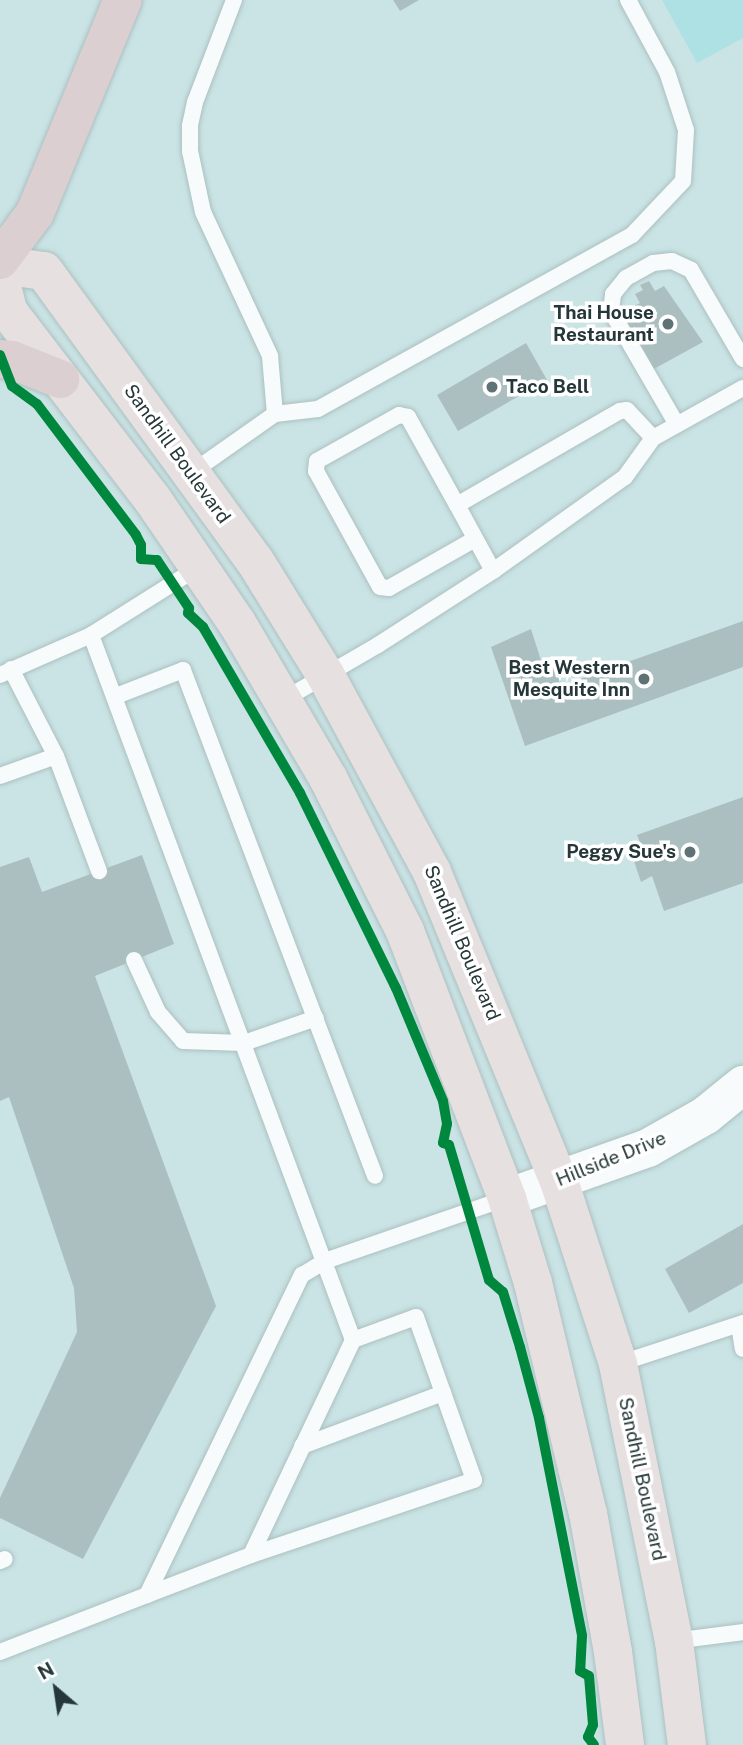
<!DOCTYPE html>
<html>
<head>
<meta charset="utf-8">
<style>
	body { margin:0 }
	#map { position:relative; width:743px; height:1745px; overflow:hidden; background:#cae3e4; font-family:"Public Sans",sans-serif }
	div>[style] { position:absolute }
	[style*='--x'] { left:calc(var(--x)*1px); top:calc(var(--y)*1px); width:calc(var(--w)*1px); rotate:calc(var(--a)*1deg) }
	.green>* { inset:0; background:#aee1e3 }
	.building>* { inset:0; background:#acbfc0 }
	.roads { filter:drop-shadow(0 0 2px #acc0c1) drop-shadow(0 0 2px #acc0c1) }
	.lane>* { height:16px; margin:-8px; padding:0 8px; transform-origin:8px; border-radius:8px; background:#f7fbfb }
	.secondary>* { height:38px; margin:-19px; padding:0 19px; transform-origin:19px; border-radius:19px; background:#f7fbfb }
	.primary>* { height:38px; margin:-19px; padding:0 19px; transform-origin:19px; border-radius:19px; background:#e7e0e1 }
	.highway>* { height:38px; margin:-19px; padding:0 19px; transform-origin:19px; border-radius:19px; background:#dccfd1 }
	.cycleway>* { height:10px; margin:-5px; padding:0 5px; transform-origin:5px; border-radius:5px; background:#00873e }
	.dots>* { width:19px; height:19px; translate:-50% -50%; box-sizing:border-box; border:4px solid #fff; border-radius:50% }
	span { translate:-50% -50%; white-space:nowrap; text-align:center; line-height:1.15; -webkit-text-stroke:7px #fff; paint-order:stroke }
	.poi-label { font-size:19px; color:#253738; font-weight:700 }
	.right { translate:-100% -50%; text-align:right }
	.left { translate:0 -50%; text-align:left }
	.street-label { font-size:19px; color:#253738 }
	.north { position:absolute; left:21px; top:1654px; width:70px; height:70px; -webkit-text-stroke:5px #fff; paint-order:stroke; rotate:331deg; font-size:19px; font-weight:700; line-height:28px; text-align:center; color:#253738 }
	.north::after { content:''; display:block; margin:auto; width:24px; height:32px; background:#253738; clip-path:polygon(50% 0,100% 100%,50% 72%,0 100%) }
</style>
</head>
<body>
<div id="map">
	<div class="green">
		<div style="clip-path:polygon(662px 0,743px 0,743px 38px,697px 63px)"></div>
	</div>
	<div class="building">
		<div style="clip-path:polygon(393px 0,419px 0,400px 11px)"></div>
		<div style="clip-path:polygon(649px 281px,655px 291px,664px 286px,703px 342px,652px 370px,623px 320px,628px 316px,625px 311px,640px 303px,635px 294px,643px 290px,640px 285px)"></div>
		<div style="clip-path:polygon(526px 343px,547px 380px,458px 431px,437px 395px)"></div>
		<div style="clip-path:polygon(743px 621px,743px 667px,525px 746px,491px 647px,531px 629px,545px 673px,554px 668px,563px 685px)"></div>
		<div style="clip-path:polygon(743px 797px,743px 883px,664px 911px,652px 876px,641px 882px,632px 855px,643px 850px,637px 835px)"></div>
		<div style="clip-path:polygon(142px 855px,174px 944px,95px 976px,216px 1306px,83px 1559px,0 1518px,0 1498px,77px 1332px,74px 1288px,9px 1097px,0 1101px,0 867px,29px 857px,42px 892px)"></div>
		<div style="clip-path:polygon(743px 1224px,743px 1283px,689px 1313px,665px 1269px)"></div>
	</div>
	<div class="roads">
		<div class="lane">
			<div style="--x:234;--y:0;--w:109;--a:110.9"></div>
			<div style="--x:195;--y:102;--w:25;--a:102"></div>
			<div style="--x:190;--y:126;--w:25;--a:90"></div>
			<div style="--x:190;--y:151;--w:62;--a:78"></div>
			<div style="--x:203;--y:212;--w:159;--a:65"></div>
			<div style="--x:270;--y:356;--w:58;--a:85.1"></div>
			<div style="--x:676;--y:423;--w:129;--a:-120.1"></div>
			<div style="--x:611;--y:311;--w:17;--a:-83"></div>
			<div style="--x:613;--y:294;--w:21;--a:-51"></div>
			<div style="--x:626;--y:278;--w:31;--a:-29"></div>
			<div style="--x:653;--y:263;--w:19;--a:-6"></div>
			<div style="--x:672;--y:261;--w:21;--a:25"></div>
			<div style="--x:691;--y:270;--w:103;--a:59.7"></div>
			<div style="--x:191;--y:473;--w:103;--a:-35.1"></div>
			<div style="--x:275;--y:414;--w:43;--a:-6.6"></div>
			<div style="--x:318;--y:409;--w:359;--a:-29"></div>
			<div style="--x:632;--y:235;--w:74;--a:-46.6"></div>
			<div style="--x:683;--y:181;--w:51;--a:-86.6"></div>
			<div style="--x:686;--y:130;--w:61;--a:-108.1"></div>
			<div style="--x:667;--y:72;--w:82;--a:-118.4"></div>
			<div style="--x:457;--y:505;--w:101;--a:-119.1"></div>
			<div style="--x:408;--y:417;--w:9;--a:-167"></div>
			<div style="--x:399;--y:415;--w:94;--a:150.7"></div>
			<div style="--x:317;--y:461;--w:10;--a:96"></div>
			<div style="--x:316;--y:471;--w:132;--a:61.1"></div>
			<div style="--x:380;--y:587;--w:9;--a:6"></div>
			<div style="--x:389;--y:588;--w:99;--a:-29.7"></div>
			<div style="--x:493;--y:571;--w:75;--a:-118.6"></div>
			<div style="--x:457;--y:505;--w:188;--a:-30"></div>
			<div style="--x:620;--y:411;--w:7;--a:-8"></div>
			<div style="--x:627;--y:410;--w:38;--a:47"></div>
			<div style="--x:91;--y:635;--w:128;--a:-32.2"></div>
			<div style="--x:11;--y:669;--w:98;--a:62.7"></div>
			<div style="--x:56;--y:756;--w:123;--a:69.5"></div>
			<div style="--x:0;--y:675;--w:99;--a:-23.7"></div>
			<div style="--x:91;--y:635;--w:752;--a:69.61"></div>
			<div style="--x:353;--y:1340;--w:67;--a:-20.1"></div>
			<div style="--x:416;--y:1317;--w:173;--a:70.4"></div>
			<div style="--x:474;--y:1480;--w:235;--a:161.4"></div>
			<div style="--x:251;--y:1555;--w:111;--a:159"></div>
			<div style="--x:116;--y:696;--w:72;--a:-21.2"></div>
			<div style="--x:183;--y:670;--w:541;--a:69.22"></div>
			<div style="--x:283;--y:700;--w:110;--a:-30.1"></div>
			<div style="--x:378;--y:645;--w:137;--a:-32.8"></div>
			<div style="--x:493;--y:571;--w:162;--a:-35.5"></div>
			<div style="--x:625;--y:477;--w:48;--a:-54.3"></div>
			<div style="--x:653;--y:438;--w:103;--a:-29.1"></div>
			<div style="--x:0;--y:776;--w:59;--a:-19.7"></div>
			<div style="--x:134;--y:960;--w:57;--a:65.2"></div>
			<div style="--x:158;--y:1012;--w:38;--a:49"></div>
			<div style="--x:183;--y:1041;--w:61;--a:1.9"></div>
			<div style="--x:244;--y:1043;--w:76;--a:-19.1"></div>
			<div style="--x:739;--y:1325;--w:24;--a:81"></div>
			<div style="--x:618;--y:1364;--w:132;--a:-18.2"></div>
			<div style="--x:302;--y:1446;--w:151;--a:-20.6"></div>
			<div style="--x:251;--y:1555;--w:238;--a:-64.6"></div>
			<div style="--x:0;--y:1561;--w:5;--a:-22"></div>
			<div style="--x:674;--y:1641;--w:70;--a:-7.4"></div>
			<div style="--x:0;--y:1652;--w:158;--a:-21.2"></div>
			<div style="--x:147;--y:1595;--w:356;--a:-64.2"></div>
			<div style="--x:302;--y:1275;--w:27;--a:-31"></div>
			<div style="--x:325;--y:1261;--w:193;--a:-19.1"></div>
		</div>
		<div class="secondary">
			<div style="--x:507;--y:1198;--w:150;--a:-19.5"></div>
			<div style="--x:648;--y:1148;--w:67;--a:-29.6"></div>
			<div style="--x:706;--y:1115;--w:48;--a:-39"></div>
		</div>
		<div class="primary">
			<div style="--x:0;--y:265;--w:44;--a:7.8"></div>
			<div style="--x:44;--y:271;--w:359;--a:54"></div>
			<div style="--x:255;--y:561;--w:135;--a:58.3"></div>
			<div style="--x:326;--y:676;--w:223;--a:61.6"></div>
			<div style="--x:432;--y:872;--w:334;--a:67.7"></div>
			<div style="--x:559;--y:1181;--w:192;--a:72.1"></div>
			<div style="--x:618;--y:1364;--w:283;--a:78.6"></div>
			<div style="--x:674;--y:1641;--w:105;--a:82.9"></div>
			<div style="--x:0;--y:278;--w:34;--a:76"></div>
			<div style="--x:8;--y:311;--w:238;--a:52.5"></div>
			<div style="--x:153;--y:500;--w:149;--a:55.7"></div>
			<div style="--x:237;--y:623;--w:182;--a:59.6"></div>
			<div style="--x:329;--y:780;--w:169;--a:63.3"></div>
			<div style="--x:405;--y:931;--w:286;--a:69.1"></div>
			<div style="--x:507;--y:1198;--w:89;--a:73"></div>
			<div style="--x:533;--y:1283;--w:236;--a:76.6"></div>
			<div style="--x:588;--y:1513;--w:141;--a:79.8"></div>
			<div style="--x:613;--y:1652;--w:94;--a:82.6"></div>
		</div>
		<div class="highway">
			<div style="--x:0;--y:260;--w:59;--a:-53.3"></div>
			<div style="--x:35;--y:213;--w:230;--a:-67.6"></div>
			<div style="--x:0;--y:359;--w:12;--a:5"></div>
			<div style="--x:12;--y:360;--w:52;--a:21.6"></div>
		</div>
	</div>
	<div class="cycleway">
		<div style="--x:0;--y:355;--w:33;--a:69"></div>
		<div style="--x:12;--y:386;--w:31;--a:36"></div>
		<div style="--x:37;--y:404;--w:164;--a:52.9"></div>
		<div style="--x:136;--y:535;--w:11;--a:63"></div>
		<div style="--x:141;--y:545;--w:14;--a:90"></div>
		<div style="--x:141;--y:559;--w:16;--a:4"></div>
		<div style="--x:157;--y:560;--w:58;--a:56.3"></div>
		<div style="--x:189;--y:608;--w:5;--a:101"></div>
		<div style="--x:188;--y:613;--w:21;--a:43"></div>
		<div style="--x:203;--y:627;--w:192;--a:59.7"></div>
		<div style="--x:300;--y:793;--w:217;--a:63.8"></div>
		<div style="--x:396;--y:988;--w:122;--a:67.4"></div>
		<div style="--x:443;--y:1101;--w:23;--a:80"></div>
		<div style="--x:447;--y:1124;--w:19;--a:102"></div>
		<div style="--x:443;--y:1143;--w:6;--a:18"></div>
		<div style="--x:449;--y:1145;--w:141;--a:73.5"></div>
		<div style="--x:489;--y:1280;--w:18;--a:41"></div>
		<div style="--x:503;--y:1292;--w:58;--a:72.8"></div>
		<div style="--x:520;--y:1347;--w:73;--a:75"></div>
		<div style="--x:539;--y:1418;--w:222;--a:78.8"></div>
		<div style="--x:582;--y:1636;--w:35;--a:93"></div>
		<div style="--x:580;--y:1671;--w:10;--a:29"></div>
		<div style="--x:589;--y:1676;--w:49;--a:85.3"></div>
		<div style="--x:593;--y:1725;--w:13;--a:113"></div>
		<div style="--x:588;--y:1737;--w:10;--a:53"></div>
	</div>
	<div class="dots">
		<div style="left:668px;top:324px;background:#5f7374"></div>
		<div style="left:492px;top:387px;background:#5f7374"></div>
		<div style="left:644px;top:679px;background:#5f7374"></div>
		<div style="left:690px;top:852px;background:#5f7374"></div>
	</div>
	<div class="poi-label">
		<span class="right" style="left:654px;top:324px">Thai House<br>Restaurant</span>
		<span class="left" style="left:506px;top:387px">Taco Bell</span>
		<span class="right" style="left:630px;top:679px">Best Western<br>Mesquite Inn</span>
		<span class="right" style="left:676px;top:852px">Peggy Sue's</span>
	</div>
	<div class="street-label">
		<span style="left:177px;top:454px;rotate:54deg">Sandhill Boulevard</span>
		<span style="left:462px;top:943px;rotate:67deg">Sandhill Boulevard</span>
		<span style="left:611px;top:1159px;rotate:-22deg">Hillside Drive</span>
		<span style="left:642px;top:1479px;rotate:78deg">Sandhill Boulevard</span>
	</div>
	<div class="north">N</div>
</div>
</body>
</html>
